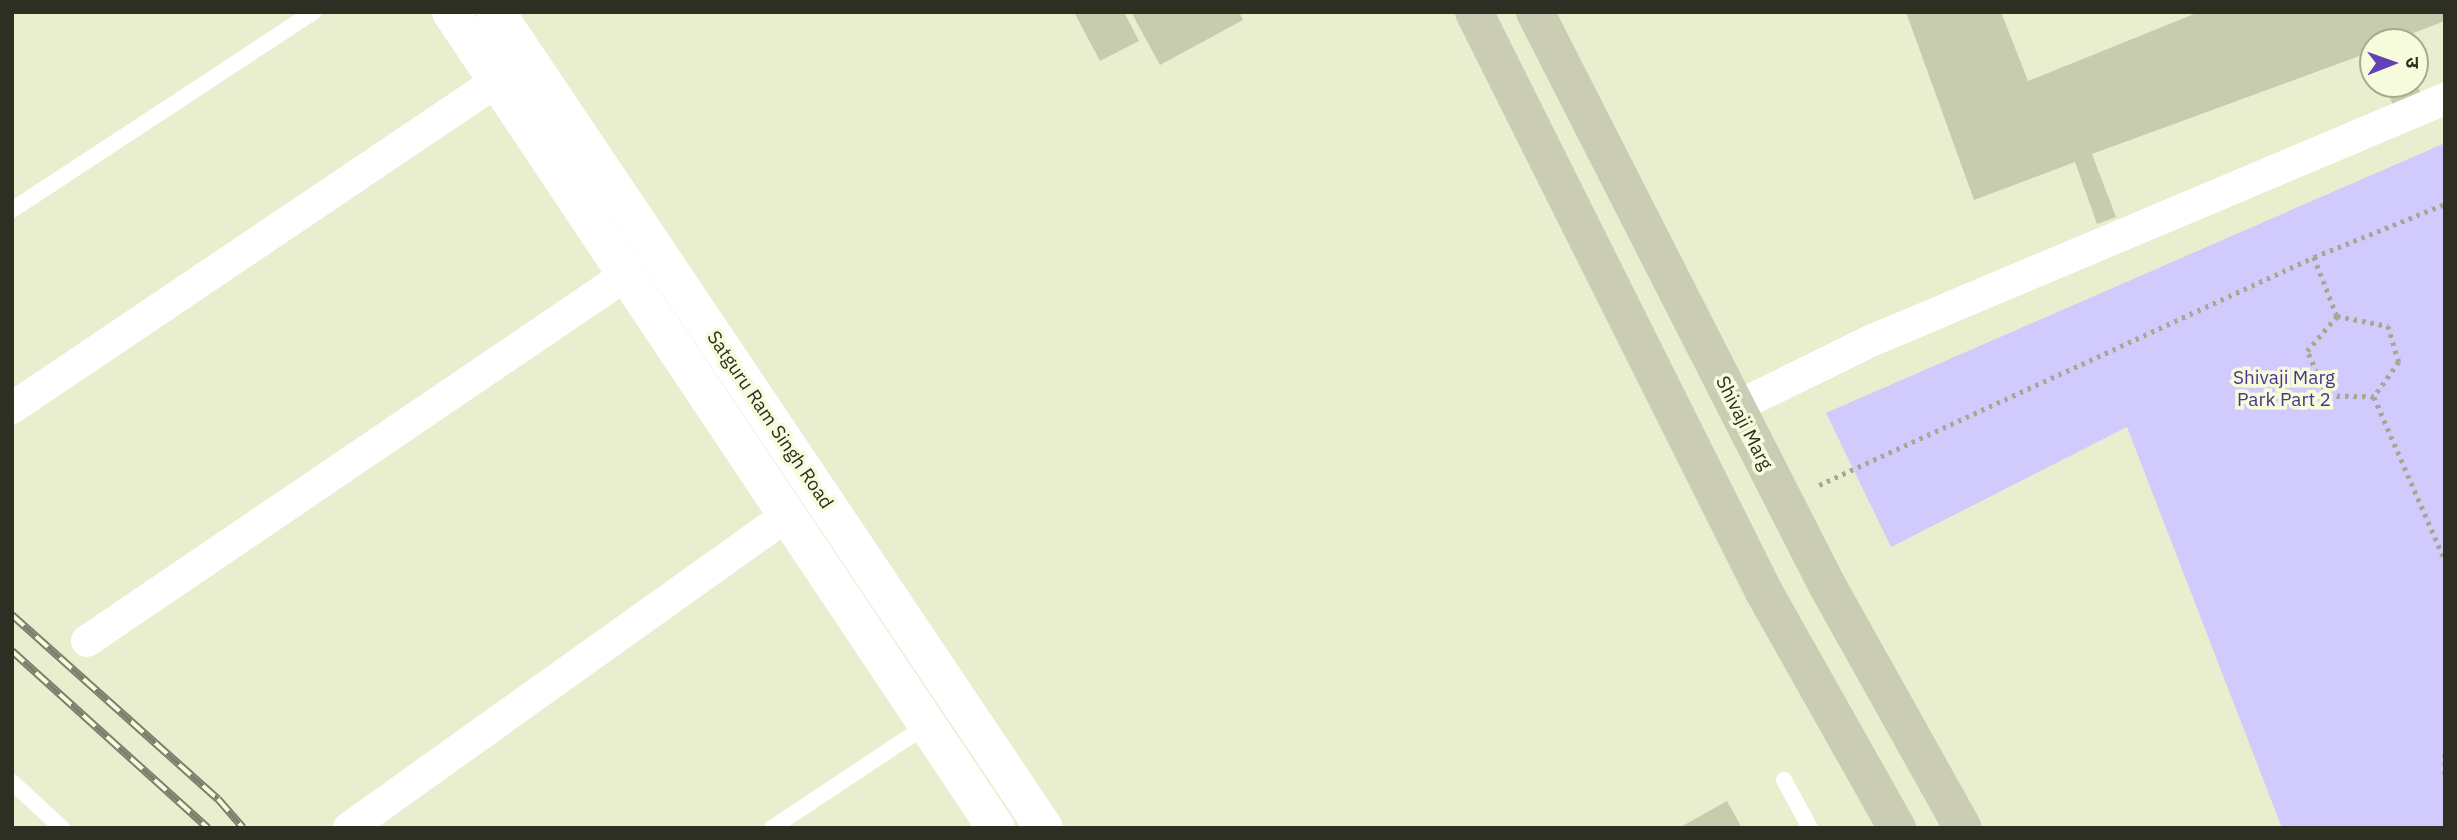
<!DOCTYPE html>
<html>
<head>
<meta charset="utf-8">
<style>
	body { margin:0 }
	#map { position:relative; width:2457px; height:840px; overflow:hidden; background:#e9eecf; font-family:"IBM Plex Sans","Noto Sans Devanagari",sans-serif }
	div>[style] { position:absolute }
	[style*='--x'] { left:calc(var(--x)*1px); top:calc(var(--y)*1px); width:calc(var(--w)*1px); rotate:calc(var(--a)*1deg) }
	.green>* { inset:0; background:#d1cafc }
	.building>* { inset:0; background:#c8ccae }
	.path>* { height:4.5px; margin-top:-2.25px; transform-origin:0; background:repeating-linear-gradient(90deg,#a6a991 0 3.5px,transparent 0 8.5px) }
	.service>* { height:16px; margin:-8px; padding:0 8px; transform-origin:8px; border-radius:8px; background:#fff }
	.minor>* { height:32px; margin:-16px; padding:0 16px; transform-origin:16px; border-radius:16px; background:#fff }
	.tertiary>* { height:38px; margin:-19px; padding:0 19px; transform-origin:19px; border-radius:19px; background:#fff }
	.secondary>* { height:38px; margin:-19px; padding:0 19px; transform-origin:19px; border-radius:19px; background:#cacdb3 }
	.rail>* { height:8px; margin-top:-4px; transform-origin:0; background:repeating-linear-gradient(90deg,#f6fbdc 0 16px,#7c806c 0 32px); box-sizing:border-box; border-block:2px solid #7c806c }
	span { translate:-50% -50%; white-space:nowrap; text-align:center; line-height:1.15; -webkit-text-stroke:7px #f6fbdc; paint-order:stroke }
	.park-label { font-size:19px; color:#4c348e }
	.street-label { font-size:19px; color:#2d2f23 }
	.frame { position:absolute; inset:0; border:14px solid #2d2f23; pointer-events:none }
	.north { position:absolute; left:2359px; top:28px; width:70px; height:70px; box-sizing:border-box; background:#f6fbdc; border:2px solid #a6a992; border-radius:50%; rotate:89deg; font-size:19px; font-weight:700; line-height:28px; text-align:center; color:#2d2f23 }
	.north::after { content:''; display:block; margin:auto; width:24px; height:32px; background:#6240b8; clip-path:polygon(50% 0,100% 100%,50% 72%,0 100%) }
</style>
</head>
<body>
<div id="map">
	<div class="green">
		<div style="clip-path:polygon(2445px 143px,2445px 828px,2282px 828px,2127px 427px,1891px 547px,1826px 413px)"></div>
	</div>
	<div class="building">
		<div style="clip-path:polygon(1074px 12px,1124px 12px,1139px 41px,1100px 61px)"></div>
		<div style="clip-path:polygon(1131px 12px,1239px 12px,1243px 20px,1160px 65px)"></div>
		<div style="clip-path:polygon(1906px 12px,2001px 12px,2028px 81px,2199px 12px,2445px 12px,2445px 21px,2400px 38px,2402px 42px,2373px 42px,2373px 51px,2092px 154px,2116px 217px,2097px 224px,2075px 162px,1974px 200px)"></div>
		<div style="clip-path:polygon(2385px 84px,2417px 84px,2422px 97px,2394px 108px)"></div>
		<div style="clip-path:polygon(1727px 801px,1742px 828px,1679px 828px)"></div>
	</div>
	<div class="path">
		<div style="--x:2314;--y:257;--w:141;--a:-22"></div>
		<div style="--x:2337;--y:316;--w:52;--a:11.1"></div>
		<div style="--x:2388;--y:326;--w:38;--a:73"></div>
		<div style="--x:2399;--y:362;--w:43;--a:125.5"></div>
		<div style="--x:2374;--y:397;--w:47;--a:-178.8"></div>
		<div style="--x:2327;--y:396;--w:49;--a:-114"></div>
		<div style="--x:2307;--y:351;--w:46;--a:-49.4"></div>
		<div style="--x:2374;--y:397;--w:178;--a:66.5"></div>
		<div style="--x:1819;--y:485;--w:545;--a:-24.73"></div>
		<div style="--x:2314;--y:257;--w:63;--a:68.7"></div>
		<div style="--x:2445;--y:754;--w:25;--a:90"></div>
	</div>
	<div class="service">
		<div style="--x:12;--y:210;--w:361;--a:-33.3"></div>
		<div style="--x:1784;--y:780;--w:55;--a:61.6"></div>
		<div style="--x:12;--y:782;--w:68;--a:42.6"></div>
		<div style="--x:772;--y:828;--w:186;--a:-33.6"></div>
	</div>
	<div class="minor">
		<div style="--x:1736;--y:407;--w:153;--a:-26.1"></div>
		<div style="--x:1873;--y:340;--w:621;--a:-22.85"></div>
		<div style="--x:12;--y:408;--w:585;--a:-33.99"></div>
		<div style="--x:87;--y:641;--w:652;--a:-34.18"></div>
		<div style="--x:349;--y:828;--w:537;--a:-35.53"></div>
	</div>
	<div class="tertiary">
		<div style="--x:451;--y:12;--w:981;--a:56.26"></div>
		<div style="--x:496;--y:12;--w:983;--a:56.12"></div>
	</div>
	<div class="secondary">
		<div style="--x:1474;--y:12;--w:648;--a:63.43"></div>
		<div style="--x:1764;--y:592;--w:271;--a:60.6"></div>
		<div style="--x:1535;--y:12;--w:643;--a:63"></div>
		<div style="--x:1827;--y:585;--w:278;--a:60.8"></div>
	</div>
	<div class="rail">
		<div style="--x:12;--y:615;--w:276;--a:41.8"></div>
		<div style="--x:218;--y:799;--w:38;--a:49"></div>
		<div style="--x:12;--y:651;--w:264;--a:42.1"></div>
	</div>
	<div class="park-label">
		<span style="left:2284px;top:389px">Shivaji Marg<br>Park Part 2</span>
	</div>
	<div class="street-label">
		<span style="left:770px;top:420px;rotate:56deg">Satguru Ram Singh Road</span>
		<span style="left:1744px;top:423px;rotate:63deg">Shivaji Marg</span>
	</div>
	<div class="frame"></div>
	<div class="north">उ</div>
</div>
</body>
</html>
